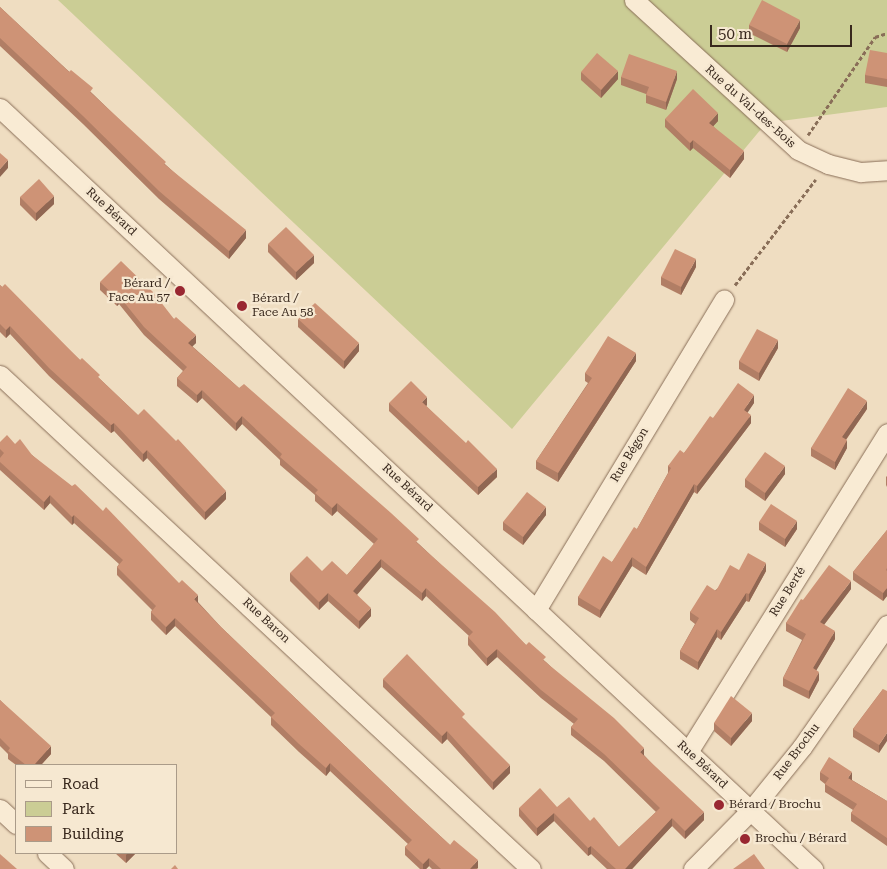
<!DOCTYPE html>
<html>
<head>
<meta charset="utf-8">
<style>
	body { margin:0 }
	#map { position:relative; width:887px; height:869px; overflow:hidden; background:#efddc1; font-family:"Roboto Serif",serif }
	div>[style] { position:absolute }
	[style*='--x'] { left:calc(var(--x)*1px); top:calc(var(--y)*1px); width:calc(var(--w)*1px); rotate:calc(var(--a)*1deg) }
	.green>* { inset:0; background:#cbcd95 }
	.path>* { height:3px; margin-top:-1.5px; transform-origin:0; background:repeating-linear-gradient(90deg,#896e58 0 4px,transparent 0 6.5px) }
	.roads { filter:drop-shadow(0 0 1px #896e58) drop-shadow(0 0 1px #896e58) }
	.minor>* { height:19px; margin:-9.5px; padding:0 9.5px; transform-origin:9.5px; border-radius:9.5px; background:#f9ebd4 }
	.wall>* { inset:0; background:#b17e65 }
	.shaded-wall>* { inset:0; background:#906753 }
	.building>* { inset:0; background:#ce9376 }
	.dots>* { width:14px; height:14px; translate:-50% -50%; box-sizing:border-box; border:2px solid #f6e8d1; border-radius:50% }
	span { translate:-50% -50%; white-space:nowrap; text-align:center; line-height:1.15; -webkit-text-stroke:4.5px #f6e8d1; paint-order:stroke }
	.street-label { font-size:12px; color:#38281d }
	.poi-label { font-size:12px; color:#38281d }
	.right { translate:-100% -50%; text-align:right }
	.left { translate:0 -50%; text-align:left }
	.legend { position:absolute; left:15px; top:764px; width:162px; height:90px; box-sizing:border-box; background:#f6e8d1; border:1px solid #aa9b89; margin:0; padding:6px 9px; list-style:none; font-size:15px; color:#38281d }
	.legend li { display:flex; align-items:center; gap:10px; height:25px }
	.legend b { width:25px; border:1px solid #aa9b89 }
	.scale { position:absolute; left:710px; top:25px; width:142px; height:22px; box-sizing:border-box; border:2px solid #38281d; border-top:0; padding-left:6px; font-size:15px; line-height:18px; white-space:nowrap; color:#38281d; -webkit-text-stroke:4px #f6e8d1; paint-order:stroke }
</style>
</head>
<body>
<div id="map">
	<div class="green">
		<div style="clip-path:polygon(58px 0,887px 0,887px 107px,766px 123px,512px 429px)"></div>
	</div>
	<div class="path">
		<div style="--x:808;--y:135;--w:119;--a:-55.6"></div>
		<div style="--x:875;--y:37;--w:13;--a:-18"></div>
		<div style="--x:735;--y:285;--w:133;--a:-52.6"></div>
	</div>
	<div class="roads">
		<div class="minor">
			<div style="--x:634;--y:0;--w:222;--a:42.4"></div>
			<div style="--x:798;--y:150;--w:33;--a:25"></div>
			<div style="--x:828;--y:164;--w:34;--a:14"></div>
			<div style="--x:861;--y:172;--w:26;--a:-4"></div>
			<div style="--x:0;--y:108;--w:1114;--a:43.11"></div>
			<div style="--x:0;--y:375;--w:725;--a:42.93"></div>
			<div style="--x:536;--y:610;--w:363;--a:-58.8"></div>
			<div style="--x:688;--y:752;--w:376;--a:-58"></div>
			<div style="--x:0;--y:809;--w:22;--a:43"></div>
			<div style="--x:47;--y:853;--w:23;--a:43"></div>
			<div style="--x:693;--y:869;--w:83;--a:-45.5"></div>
			<div style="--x:751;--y:810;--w:81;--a:-51"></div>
			<div style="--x:802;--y:747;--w:149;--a:-55.1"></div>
		</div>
	</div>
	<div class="wall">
		<div style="clip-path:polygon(0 7px,93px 94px,166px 165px,246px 238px,229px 259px,159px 199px,83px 124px,0 46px)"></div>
		<div style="clip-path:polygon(749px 25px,800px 28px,787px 52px,749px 33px)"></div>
		<div style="clip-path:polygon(887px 53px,887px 87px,865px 83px,865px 75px)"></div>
		<div style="clip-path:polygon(581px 72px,618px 79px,601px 98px,581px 80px)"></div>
		<div style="clip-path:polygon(621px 77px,677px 79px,666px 110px,646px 103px,646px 94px,621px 85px)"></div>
		<div style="clip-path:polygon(665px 119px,718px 121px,713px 126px,744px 159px,730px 178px,693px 148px,690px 151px,665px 127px)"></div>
		<div style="clip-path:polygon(20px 197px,54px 204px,36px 221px,20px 205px)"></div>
		<div style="clip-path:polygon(268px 244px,314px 263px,296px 280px,268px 252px)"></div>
		<div style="clip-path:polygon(696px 267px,681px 295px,661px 285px,661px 277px)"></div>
		<div style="clip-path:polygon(100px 282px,174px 319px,196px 343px,192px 346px,239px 388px,419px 544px,526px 645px,546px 662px,644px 755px,704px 820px,685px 839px,672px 826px,632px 869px,607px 869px,591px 854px,588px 856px,554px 821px,537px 836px,519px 816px,519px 808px,557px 807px,590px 821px,619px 847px,656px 812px,604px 761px,571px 735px,571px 727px,574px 724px,541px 698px,497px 657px,487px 666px,468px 645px,468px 637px,469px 636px,426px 596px,422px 601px,381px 567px,357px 595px,371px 616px,359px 629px,328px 601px,319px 610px,290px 581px,290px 573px,322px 571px,347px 575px,374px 544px,337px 511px,332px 516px,315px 501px,315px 495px,280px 465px,280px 460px,242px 424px,236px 431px,202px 398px,197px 403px,177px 386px,177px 378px,183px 371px,144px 335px,119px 304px,117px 306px,100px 290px)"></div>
		<div style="clip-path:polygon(0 285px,80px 360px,226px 499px,205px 520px,147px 458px,143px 462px,114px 431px,111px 433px,49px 376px,10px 334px,6px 338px,0 332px)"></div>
		<div style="clip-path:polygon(298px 319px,359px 351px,344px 369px,298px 327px)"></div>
		<div style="clip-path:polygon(778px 348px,759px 381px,739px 369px,739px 361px)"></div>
		<div style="clip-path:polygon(636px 361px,558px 482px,536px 469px,536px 461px,588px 383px,585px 381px,585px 373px)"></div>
		<div style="clip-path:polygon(389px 403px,427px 405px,426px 406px,497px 477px,478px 495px,389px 411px)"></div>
		<div style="clip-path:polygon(754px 403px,747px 412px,751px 423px,697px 494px,694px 492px,646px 575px,632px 566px,600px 618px,578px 605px,578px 597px,612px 562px,637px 529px,668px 473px,668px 466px,684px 453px,713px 418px)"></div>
		<div style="clip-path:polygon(867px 409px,846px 440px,847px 448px,835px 470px,811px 456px,811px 448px)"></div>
		<div style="clip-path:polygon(0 442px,15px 444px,32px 455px,198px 602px,221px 627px,410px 808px,450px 845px,478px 868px,477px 869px,432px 869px,429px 866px,426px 869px,420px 869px,405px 855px,405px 847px,408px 844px,330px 771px,326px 776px,299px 752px,271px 725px,271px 717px,175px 626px,166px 635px,151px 620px,151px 612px,152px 610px,117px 575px,117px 567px,119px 564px,74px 523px,72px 525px,50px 503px,44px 510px,0 470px)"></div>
		<div style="clip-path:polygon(785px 474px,765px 501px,745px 487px,745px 479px)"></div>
		<div style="clip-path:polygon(887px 476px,887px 487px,886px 485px,886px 477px)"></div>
		<div style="clip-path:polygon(546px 515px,523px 545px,503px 530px,503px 522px)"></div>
		<div style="clip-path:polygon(759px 522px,797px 529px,785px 547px,759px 530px)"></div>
		<div style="clip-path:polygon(887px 530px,887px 596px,883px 601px,853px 580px,853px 572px)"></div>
		<div style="clip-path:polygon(739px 570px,766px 571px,749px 602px,746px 601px,721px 640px,717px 637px,698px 670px,680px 659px,680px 651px,695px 624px,690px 620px,690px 612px)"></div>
		<div style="clip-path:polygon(851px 589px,824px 625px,835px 639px,816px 670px,819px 680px,809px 699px,783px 686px,783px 678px,802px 640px,786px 631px,786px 623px,803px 600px)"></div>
		<div style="clip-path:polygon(383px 679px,465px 720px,510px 773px,493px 790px,447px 739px,442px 744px,383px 687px)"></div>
		<div style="clip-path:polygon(883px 689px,879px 753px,853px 737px,853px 729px)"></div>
		<div style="clip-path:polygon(0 700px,51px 754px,41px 765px,16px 765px,8px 759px,8px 754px,0 746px)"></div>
		<div style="clip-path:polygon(752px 721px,731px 746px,714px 731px,714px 723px)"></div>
		<div style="clip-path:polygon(820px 772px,852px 780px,887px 801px,887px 846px,851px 821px,851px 813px,853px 810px,825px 792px,825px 784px,820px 780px)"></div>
		<div style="clip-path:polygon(115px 853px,136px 853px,126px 863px)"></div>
	</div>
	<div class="shaded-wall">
		<div style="clip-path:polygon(800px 20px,800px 28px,787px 52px,787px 44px)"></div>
		<div style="clip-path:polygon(618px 71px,618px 79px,601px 98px,601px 90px)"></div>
		<div style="clip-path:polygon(677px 71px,677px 79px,666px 110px,666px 102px)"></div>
		<div style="clip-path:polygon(718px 113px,718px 121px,709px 131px,709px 123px)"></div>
		<div style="clip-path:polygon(693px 140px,693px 148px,690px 151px,690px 143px)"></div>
		<div style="clip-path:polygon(744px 151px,744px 159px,730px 178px,730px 170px)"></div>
		<div style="clip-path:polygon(8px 160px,8px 168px,0 177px,0 169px)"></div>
		<div style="clip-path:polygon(54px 196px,54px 204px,36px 221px,36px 213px)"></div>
		<div style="clip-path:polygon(246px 230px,246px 238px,229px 259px,229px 251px)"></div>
		<div style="clip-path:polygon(314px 255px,314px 263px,296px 280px,296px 272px)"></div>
		<div style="clip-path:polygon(696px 259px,696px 267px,681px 295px,681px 287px)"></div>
		<div style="clip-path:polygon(119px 296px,119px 304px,117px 306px,117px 298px)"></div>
		<div style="clip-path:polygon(10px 326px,10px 334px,6px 338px,6px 330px)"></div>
		<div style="clip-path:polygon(196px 335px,196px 343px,188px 351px,188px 343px)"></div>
		<div style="clip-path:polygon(778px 340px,778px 348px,759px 381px,759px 373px)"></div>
		<div style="clip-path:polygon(359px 343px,359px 351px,344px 369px,344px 361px)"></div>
		<div style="clip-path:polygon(636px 353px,636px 361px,558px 482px,558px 473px)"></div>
		<div style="clip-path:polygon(202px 390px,202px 398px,197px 403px,197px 395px)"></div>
		<div style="clip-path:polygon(754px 395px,754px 403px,744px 418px,744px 410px)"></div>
		<div style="clip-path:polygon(427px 397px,427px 405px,422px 410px,422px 402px)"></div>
		<div style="clip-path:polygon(867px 401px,867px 409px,842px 445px,842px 437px)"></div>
		<div style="clip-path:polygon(751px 415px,751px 423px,697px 494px,697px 486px)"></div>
		<div style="clip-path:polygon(242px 416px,242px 424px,236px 431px,236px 423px)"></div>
		<div style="clip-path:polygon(114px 423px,114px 431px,111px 433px,111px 425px)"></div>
		<div style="clip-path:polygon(847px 440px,847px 448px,835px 470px,835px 462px)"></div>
		<div style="clip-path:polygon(147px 450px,147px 458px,143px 462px,143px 454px)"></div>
		<div style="clip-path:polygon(785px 466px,785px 474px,765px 501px,765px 493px)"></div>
		<div style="clip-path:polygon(497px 469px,497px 477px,478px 495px,478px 487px)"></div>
		<div style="clip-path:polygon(694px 484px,694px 492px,646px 575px,646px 567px)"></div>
		<div style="clip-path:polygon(226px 491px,226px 499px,205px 520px,205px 512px)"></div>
		<div style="clip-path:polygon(50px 495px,50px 503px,44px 510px,44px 502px)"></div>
		<div style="clip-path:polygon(337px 503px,337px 511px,332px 516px,332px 508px)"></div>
		<div style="clip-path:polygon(546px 507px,546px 515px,523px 545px,523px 537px)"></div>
		<div style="clip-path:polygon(74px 515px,74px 523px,72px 525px,72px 517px)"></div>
		<div style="clip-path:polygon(797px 521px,797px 529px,785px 547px,785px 539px)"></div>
		<div style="clip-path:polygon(632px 557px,632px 566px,600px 618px,600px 610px)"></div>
		<div style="clip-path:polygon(381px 559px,381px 567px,353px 599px,353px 591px)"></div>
		<div style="clip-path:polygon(766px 563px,766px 571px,749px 602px,749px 594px)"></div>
		<div style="clip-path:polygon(851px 581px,851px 589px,820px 630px,820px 622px)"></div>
		<div style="clip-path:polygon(426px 588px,426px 596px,422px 601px,422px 593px)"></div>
		<div style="clip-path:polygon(887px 588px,887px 596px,883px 601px,883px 593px)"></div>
		<div style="clip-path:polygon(328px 593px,328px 601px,319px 610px,319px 602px)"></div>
		<div style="clip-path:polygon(746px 593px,746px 601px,721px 640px,721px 632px)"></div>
		<div style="clip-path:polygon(198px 595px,198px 604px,194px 599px)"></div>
		<div style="clip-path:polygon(371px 608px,371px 616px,359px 629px,359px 621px)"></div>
		<div style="clip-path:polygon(175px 618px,175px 626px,166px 635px,166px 627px)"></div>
		<div style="clip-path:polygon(717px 629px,717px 637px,698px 670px,698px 662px)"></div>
		<div style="clip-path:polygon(835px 631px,835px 639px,813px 676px,813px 668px)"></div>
		<div style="clip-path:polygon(497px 649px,497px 657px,487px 666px,487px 658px)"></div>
		<div style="clip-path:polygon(819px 672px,819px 680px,809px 699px,809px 691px)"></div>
		<div style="clip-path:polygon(752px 713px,752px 721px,731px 746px,731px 738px)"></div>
		<div style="clip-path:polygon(447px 731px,447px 739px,442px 744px,442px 736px)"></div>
		<div style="clip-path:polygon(887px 733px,887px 741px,879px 753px,879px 745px)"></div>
		<div style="clip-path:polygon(51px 746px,51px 754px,41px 765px,34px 765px)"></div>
		<div style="clip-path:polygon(644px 748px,644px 756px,640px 752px)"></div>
		<div style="clip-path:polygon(330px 763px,330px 771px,326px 776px,326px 768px)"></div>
		<div style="clip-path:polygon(510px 765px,510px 773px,493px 790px,493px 782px)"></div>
		<div style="clip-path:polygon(852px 772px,852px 780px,848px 786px,848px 778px)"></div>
		<div style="clip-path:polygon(704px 812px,704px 820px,685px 839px,685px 831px)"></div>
		<div style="clip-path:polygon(554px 813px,554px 821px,537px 836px,537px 828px)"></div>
		<div style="clip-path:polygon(672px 818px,672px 826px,632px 869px,625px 869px)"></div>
		<div style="clip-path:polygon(591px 846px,591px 854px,588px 856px,588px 848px)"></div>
		<div style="clip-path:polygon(128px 853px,136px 853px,126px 863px,126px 855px)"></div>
		<div style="clip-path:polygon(429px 858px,429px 866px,426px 869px,423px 869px,423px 864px)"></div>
		<div style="clip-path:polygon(478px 860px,478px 868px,470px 869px)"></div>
	</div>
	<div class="building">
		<div style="clip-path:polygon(762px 0,800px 20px,787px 44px,749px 25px)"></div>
		<div style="clip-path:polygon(0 7px,69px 72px,71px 70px,93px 88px,90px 92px,166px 162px,164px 164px,246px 230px,229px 251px,159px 191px,83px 116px,0 38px)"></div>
		<div style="clip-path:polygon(870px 50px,887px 53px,887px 79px,865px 75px)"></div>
		<div style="clip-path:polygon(597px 53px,618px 71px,601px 90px,581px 72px)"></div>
		<div style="clip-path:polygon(629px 54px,677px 71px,666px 102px,646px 95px,649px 87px,621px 77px)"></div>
		<div style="clip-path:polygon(693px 89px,718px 113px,709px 123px,744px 151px,730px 170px,693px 140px,690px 143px,665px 119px)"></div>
		<div style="clip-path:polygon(0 153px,8px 160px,0 169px)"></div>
		<div style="clip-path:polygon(39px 179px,54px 196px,36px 213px,20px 197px)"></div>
		<div style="clip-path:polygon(286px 227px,314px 255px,296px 272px,268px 244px)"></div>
		<div style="clip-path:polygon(675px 249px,696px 259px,681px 287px,661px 277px)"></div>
		<div style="clip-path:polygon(121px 261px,153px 292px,174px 319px,176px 317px,196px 335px,188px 343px,239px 388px,244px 384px,391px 513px,419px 539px,416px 542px,495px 612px,526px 645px,529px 642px,546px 657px,543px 660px,614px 718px,644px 748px,640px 752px,704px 812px,685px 831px,672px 818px,625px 869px,616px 869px,591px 846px,588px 848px,554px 813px,537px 828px,519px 808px,540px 788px,557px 807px,569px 797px,590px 821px,594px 817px,619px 847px,660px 808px,604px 754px,571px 727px,578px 719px,541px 690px,497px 649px,487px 658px,468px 637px,473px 632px,426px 588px,422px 593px,381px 559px,353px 591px,371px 608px,359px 621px,328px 593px,319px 602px,290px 573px,307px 556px,322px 571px,332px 561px,347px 575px,378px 539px,337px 503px,332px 508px,315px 493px,318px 490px,280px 457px,282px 454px,242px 416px,236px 423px,202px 390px,197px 395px,177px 378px,187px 367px,144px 327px,119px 296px,117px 298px,100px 282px)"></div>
		<div style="clip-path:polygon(5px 284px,80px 360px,82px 358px,100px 375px,98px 377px,138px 415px,144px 409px,176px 441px,178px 439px,226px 491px,205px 512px,147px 450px,143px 454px,114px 423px,111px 425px,49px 368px,10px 326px,6px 330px,0 324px,0 285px,2px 287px)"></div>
		<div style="clip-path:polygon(315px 303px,359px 343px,344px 361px,298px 319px)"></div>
		<div style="clip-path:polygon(757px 329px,778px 340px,759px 373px,739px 361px)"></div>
		<div style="clip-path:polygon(608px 336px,636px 353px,558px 473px,536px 461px,592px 378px,585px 373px)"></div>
		<div style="clip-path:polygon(411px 381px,427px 397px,422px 402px,466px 443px,468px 440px,497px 469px,478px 487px,389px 403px)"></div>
		<div style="clip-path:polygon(738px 383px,754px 395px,744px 410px,751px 415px,697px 486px,694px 484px,646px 567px,632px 557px,600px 610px,578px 597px,603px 556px,612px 562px,634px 527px,637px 529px,671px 468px,668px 466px,680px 450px,684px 453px,710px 416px,713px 418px)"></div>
		<div style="clip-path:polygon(848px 388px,867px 401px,842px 437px,847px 440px,835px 462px,811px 448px)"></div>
		<div style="clip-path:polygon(7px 435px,15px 444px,20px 439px,32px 455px,72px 486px,75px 484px,103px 511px,106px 507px,179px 583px,182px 580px,198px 595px,194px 599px,221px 627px,410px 808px,450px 845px,454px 840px,478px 860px,470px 869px,441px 869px,429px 858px,423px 864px,405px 847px,412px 840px,330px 763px,326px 768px,299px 744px,271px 717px,275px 713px,175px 618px,166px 627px,151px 612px,156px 606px,117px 567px,123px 560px,74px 515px,72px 517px,50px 495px,44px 502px,0 462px,0 458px,4px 453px,0 449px,0 442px)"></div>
		<div style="clip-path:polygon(765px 452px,785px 466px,765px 493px,745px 479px)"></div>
		<div style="clip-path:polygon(527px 492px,546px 507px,523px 537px,503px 522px)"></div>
		<div style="clip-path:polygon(771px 504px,797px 521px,785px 539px,759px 522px)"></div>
		<div style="clip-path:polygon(887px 530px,887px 568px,886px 570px,887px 571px,887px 588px,883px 593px,853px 572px)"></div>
		<div style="clip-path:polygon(748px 553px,766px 563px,749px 594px,746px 593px,721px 632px,717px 629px,698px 662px,680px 651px,699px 618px,690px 612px,707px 585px,716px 591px,730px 565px,739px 570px)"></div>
		<div style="clip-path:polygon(829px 565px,851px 581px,820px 622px,835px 631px,813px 668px,819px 672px,809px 691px,783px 678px,806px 634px,786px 623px,801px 599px,803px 600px)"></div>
		<div style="clip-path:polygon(407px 654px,465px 714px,462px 717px,510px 765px,493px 782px,447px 731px,442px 736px,383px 679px)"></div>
		<div style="clip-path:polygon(883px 689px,887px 691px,887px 733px,879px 745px,853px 729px)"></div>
		<div style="clip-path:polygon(731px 696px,752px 713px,731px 738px,714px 723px)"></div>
		<div style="clip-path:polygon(0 700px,51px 746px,34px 765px,26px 765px,8px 751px,10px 748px,0 738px)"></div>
		<div style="clip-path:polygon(829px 757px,852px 772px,848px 778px,887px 801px,887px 838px,851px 813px,857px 804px,825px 784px,829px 778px,820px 772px)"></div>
		<div style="clip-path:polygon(0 854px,17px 869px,0 869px)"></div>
		<div style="clip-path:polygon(754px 854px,765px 869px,733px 869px)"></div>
		<div style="clip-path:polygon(175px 865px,178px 869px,171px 869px)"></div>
	</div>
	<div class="dots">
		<div style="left:180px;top:291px;background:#992731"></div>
		<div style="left:242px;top:306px;background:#992731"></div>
		<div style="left:719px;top:805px;background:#992731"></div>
		<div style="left:745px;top:839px;background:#992731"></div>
	</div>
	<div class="street-label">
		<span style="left:750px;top:107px;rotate:42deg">Rue du Val-des-Bois</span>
		<span style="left:111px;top:212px;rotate:43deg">Rue Bérard</span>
		<span style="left:630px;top:455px;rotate:-59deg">Rue Bégon</span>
		<span style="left:407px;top:488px;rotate:43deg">Rue Bérard</span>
		<span style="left:788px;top:592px;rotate:-58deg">Rue Berté</span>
		<span style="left:266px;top:621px;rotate:43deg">Rue Baron</span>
		<span style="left:797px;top:752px;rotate:-53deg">Rue Brochu</span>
		<span style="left:702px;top:765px;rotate:43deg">Rue Bérard</span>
	</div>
	<div class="poi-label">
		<span class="right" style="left:170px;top:291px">Bérard /<br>Face Au 57</span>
		<span class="left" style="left:252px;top:306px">Bérard /<br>Face Au 58</span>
		<span class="left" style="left:729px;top:805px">Bérard / Brochu</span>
		<span class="left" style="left:755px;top:839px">Brochu / Bérard</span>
	</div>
	<ul class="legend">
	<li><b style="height:6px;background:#f9ebd4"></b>Road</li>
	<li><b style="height:14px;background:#cbcd95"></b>Park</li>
	<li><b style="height:14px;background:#ce9376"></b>Building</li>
	</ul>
	<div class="scale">50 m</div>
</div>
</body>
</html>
